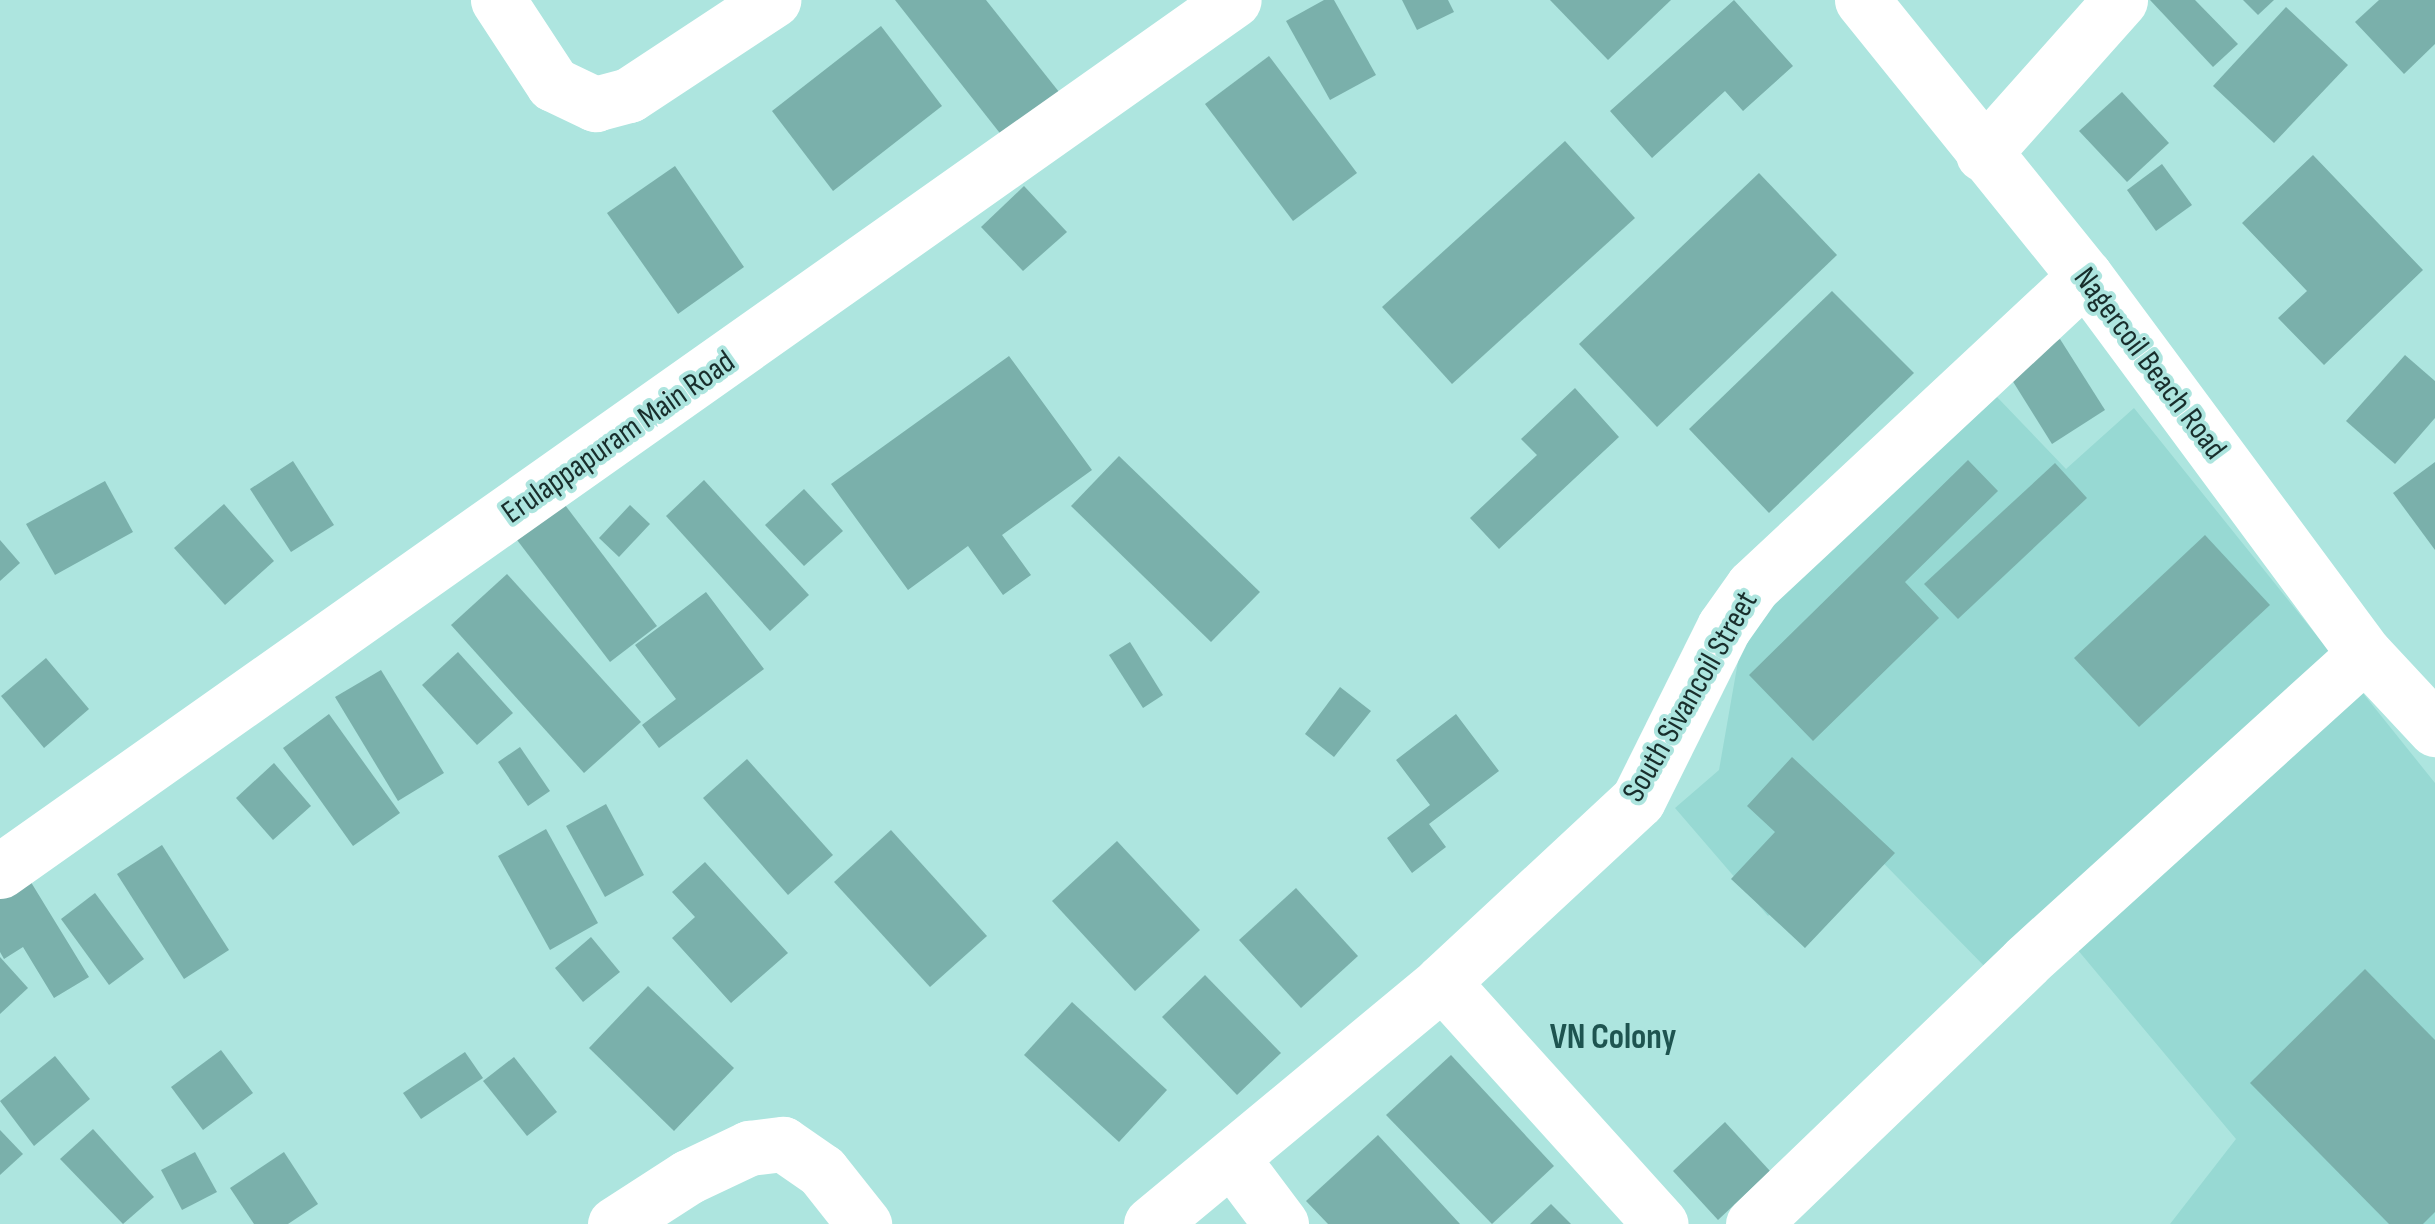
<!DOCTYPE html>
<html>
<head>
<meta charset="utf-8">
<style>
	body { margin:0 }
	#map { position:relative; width:2435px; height:1224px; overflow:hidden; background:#ade5df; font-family:"Sofia Sans Condensed",sans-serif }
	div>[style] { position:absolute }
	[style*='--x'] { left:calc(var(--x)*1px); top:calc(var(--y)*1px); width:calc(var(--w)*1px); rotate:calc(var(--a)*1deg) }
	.built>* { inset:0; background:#97d9d3 }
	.building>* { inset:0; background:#7ab0ab }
	.minor>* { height:55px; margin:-27.5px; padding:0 27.5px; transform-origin:27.5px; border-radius:27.5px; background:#fff }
	.tertiary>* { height:55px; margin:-27.5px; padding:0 27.5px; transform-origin:27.5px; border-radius:27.5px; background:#fff }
	.secondary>* { height:55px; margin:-27.5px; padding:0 27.5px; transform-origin:27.5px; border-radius:27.5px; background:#fff }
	span { translate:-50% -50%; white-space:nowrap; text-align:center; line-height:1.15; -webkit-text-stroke:8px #ade5df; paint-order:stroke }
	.street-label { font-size:32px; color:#182e2c }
	.neighbourhood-label { font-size:35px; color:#1e5450; font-weight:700 }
</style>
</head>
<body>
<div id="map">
	<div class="built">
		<div style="clip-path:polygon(1997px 397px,2066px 469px,2134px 408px,2435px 783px,2435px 1224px,2170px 1224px,2236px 1139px,2051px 918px,1991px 973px,1854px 833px,1768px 916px,1675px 808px,1719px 770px,1744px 627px)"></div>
	</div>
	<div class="building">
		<div style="clip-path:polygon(895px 0,986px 0,1067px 102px,1010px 146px)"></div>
		<div style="clip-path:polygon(1324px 0,1334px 0,1376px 75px,1330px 100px,1286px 21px)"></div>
		<div style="clip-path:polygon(1402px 0,1448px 0,1454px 12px,1417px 30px)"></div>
		<div style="clip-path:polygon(1550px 0,1671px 0,1608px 60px)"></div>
		<div style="clip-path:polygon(1734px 0,1793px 66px,1743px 111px,1725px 91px,1652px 158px,1610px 111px)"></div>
		<div style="clip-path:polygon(2150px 0,2195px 0,2238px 44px,2213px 67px)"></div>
		<div style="clip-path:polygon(2243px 0,2274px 0,2258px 15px)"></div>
		<div style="clip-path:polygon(2379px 0,2435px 0,2435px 44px,2404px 74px,2355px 22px)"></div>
		<div style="clip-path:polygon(2286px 7px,2348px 65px,2274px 143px,2213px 86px)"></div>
		<div style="clip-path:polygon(881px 26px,942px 106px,833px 191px,772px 111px)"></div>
		<div style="clip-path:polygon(1269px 56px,1357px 173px,1293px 221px,1205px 104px)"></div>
		<div style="clip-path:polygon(2122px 92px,2169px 143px,2127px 182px,2079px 131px)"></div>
		<div style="clip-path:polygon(1565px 141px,1635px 218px,1452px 384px,1382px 307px)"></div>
		<div style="clip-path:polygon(2313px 155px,2423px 270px,2324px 365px,2278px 318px,2307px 291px,2242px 223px)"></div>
		<div style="clip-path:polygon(2162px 164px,2192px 205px,2156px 231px,2127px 190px)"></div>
		<div style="clip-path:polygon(675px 166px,744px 267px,678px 314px,607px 213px)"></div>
		<div style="clip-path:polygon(1759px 173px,1837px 255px,1657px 427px,1579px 344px)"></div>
		<div style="clip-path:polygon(1024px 186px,1067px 232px,1023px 271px,981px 227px)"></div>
		<div style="clip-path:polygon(1832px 291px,1914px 373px,1769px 513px,1689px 429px)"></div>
		<div style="clip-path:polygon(2060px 339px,2105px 410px,2052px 444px,2007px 372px)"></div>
		<div style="clip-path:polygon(2405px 355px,2435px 381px,2435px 418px,2395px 464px,2346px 421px)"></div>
		<div style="clip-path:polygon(1009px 356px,1092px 470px,1002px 535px,1031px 575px,1003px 595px,968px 546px,908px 590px,831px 484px)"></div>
		<div style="clip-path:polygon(1575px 388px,1619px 437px,1499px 549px,1470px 518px,1537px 455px,1521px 439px)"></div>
		<div style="clip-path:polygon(1119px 456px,1260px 592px,1211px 642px,1071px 506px)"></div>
		<div style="clip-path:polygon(1968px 460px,1998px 491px,1905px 582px,1939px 618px,1813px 741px,1749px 675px)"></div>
		<div style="clip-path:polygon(293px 461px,334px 525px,291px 552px,250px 489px)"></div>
		<div style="clip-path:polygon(2435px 462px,2435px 550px,2393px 493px)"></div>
		<div style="clip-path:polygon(2055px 463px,2087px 498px,1958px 619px,1924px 584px)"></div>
		<div style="clip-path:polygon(704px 480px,809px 595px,770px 631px,666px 516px)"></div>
		<div style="clip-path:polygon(105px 481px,133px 532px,55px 575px,26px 524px)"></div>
		<div style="clip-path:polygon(804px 489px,843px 531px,804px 566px,765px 525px)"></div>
		<div style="clip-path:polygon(562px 501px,657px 626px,610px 662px,514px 536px)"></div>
		<div style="clip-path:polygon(224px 504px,274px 561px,225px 605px,174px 548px)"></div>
		<div style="clip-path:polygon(630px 505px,650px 524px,619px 557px,599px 538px)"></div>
		<div style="clip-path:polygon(2205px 535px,2270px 605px,2139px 727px,2074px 658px)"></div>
		<div style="clip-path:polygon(0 540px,20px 563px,0 581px)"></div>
		<div style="clip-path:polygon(507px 574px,641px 722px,584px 773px,451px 625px)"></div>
		<div style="clip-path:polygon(706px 592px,764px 669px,659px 748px,642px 725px,676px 699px,635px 645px)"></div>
		<div style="clip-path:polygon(1130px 642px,1163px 695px,1143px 708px,1109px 655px)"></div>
		<div style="clip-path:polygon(458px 652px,513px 713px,477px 745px,422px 685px)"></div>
		<div style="clip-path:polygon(46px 658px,89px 709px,44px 748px,1px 696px)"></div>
		<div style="clip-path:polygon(381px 670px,444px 773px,398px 801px,335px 697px)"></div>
		<div style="clip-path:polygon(1340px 687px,1371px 711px,1334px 757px,1305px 734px)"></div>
		<div style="clip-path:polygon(329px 714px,400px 813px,353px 846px,283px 748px)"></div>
		<div style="clip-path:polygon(1456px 714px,1499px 771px,1429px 824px,1446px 847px,1412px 873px,1387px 838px,1430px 805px,1396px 760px)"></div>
		<div style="clip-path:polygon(520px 747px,550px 791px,528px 806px,498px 762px)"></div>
		<div style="clip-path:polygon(1792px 757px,1895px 853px,1805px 948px,1731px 879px,1775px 832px,1747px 806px)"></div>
		<div style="clip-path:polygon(747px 759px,833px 855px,788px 895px,703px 798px)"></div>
		<div style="clip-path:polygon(274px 763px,311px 806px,273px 840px,236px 798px)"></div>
		<div style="clip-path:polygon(606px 804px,644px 875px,605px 897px,566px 826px)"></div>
		<div style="clip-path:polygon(546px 829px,598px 923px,550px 950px,498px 856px)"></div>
		<div style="clip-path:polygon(891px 830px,987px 936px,930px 987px,834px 882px)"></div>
		<div style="clip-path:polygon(1117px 841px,1200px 930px,1135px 991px,1052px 901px)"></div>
		<div style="clip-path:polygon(162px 845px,229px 950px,184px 979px,117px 874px)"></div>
		<div style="clip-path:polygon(705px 862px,788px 953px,731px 1003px,672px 938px,695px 917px,672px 892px)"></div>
		<div style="clip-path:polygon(29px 879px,89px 977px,54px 998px,23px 947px,4px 959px,0 952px,0 897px)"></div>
		<div style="clip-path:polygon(1296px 888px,1358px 956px,1301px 1008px,1239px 940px)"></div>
		<div style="clip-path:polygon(95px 893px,144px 959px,109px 985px,61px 919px)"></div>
		<div style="clip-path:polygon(591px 937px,620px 972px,583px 1002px,555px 968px)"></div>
		<div style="clip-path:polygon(0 957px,28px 988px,0 1014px)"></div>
		<div style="clip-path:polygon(2365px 969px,2435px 1040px,2435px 1212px,2423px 1224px,2389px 1224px,2250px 1083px)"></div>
		<div style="clip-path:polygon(1205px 975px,1281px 1053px,1237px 1095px,1162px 1017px)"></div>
		<div style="clip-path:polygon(648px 986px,734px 1068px,674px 1131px,589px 1048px)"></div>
		<div style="clip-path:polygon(1072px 1002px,1167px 1090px,1119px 1142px,1024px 1055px)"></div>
		<div style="clip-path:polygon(221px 1050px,253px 1093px,203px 1130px,171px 1087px)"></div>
		<div style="clip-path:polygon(465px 1052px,483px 1078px,421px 1119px,403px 1093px)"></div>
		<div style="clip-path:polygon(1451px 1055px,1554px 1166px,1492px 1224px,1386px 1115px)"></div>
		<div style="clip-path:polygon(55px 1056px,90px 1099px,34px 1146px,0 1101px)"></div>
		<div style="clip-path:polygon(514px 1057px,557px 1112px,527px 1136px,483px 1081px)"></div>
		<div style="clip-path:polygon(1725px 1122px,1770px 1171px,1718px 1220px,1673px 1171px)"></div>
		<div style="clip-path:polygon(93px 1129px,154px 1197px,123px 1224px,60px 1159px)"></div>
		<div style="clip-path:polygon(0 1130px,23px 1154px,0 1175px)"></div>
		<div style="clip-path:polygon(1378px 1135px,1460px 1224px,1328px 1224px,1306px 1201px)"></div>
		<div style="clip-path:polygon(195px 1152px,217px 1192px,182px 1210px,161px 1170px)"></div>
		<div style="clip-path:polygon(284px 1152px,318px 1204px,288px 1224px,254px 1224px,230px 1188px)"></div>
		<div style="clip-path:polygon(1551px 1204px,1571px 1224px,1530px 1224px)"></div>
	</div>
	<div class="minor">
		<div style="--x:498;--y:0;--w:100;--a:56.8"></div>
		<div style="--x:553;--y:84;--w:47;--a:25.5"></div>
		<div style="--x:595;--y:104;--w:35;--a:-15"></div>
		<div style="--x:629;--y:95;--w:173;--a:-33.4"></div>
		<div style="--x:1983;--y:154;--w:206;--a:-48.3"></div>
		<div style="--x:1442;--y:982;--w:326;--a:47.9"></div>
		<div style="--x:1233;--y:1160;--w:80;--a:53.1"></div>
		<div style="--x:615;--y:1224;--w:87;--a:-32.8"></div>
		<div style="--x:688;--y:1177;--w:68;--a:-25.4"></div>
		<div style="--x:749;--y:1148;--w:34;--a:-7"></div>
		<div style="--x:783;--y:1144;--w:47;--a:34.7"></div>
		<div style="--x:822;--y:1171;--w:68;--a:51.6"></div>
		<div style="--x:1151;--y:1224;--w:378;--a:-39.7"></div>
		<div style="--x:1442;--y:982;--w:267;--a:-42.9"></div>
		<div style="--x:1638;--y:800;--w:193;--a:-63.6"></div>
		<div style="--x:1724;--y:627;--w:50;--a:-54.7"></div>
		<div style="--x:1753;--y:586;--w:454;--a:-43"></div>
		<div style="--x:1753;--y:1224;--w:379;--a:-43.9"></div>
		<div style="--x:2026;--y:961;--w:457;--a:-42.2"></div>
	</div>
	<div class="tertiary">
		<div style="--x:0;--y:871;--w:1510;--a:-35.22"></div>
	</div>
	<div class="secondary">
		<div style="--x:1862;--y:0;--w:355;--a:51.1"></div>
		<div style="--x:2085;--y:276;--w:470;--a:53.5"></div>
		<div style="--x:2365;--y:654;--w:103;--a:47"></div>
	</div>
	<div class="street-label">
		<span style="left:2149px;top:364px;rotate:53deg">Nagercoil Beach Road</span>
		<span style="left:619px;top:438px;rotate:-35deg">Erulappapuram Main Road</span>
		<span style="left:1691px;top:697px;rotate:-60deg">South Sivancoil Street</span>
	</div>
	<div class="neighbourhood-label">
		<span style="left:1613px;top:1038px">VN Colony</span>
	</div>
</div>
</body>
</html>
